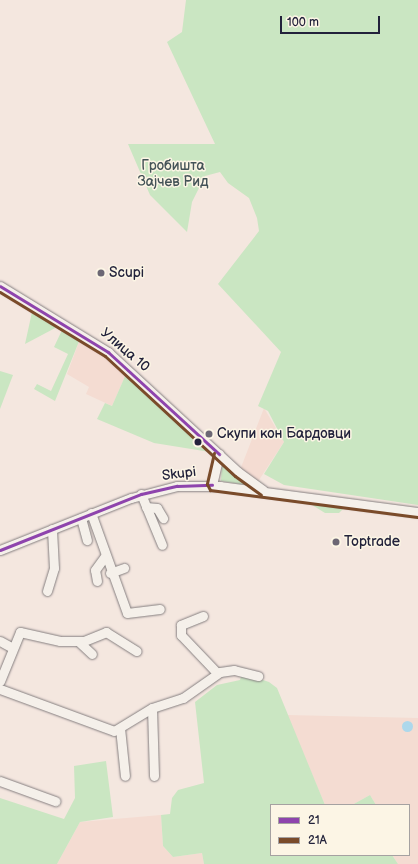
<!DOCTYPE html>
<html>
<head>
<meta charset="utf-8">
<style>
	body { margin:0 }
	#map { position:relative; width:418px; height:864px; overflow:hidden; background:#f4e7df; font-family:"Balsamiq Sans",sans-serif }
	div>[style] { position:absolute }
	[style*='--x'] { left:calc(var(--x)*1px); top:calc(var(--y)*1px); width:calc(var(--w)*1px); rotate:calc(var(--a)*1deg) }
	.built>* { inset:0; background:#f4dcd2 }
	.green>* { inset:0; background:#cae6c2 }
	.water>* { inset:0; background:#add8eb }
	.round { border-radius:50% }
	.roads { filter:drop-shadow(0 0 1px #857f80) drop-shadow(0 0 1px #857f80) }
	.minor>* { height:9px; margin:-4.5px; padding:0 4.5px; transform-origin:4.5px; border-radius:4.5px; background:#f5f0ea }
	.bus-1>* { height:3px; margin:-1.5px; padding:0 1.5px; transform-origin:1.5px; border-radius:1.5px; background:#8e44ad }
	.bus-2>* { height:3px; margin:-1.5px; padding:0 1.5px; transform-origin:1.5px; border-radius:1.5px; background:#7a4b2a }
	.dots>* { width:11px; height:11px; translate:-50% -50%; box-sizing:border-box; border:2px solid #fcf5e5; border-radius:50% }
	span { translate:-50% -50%; white-space:nowrap; text-align:center; line-height:1.15; -webkit-text-stroke:3px #fcf5e5; paint-order:stroke }
	.park-label { font-size:14px; color:#445357 }
	.poi-label { font-size:14px; color:#22223b }
	.left { translate:0 -50%; text-align:left }
	.street-label { font-size:14px; color:#22223b }
	.legend { position:absolute; left:270px; top:804px; width:140px; height:52px; box-sizing:border-box; background:#fcf5e5; border:1px solid #a5a1a1; margin:0; padding:5px 7px; list-style:none; font-size:12px; color:#22223b }
	.legend li { display:flex; align-items:center; gap:8px; height:20px }
	.legend b { width:20px; border:1px solid #a5a1a1 }
	.scale { position:absolute; left:280px; top:16px; width:100px; height:18px; box-sizing:border-box; border:2px solid #22223b; border-top:0; padding-left:5px; font-size:12px; line-height:14px; white-space:nowrap; color:#22223b; -webkit-text-stroke:3px #fcf5e5; paint-order:stroke }
</style>
</head>
<body>
<div id="map">
	<div class="built">
		<div style="clip-path:polygon(80px 339px,126px 374px,112px 406px,86px 394px,89px 387px,67px 374px)"></div>
		<div style="clip-path:polygon(264px 408px,284px 442px,257px 483px,240px 470px)"></div>
		<div style="clip-path:polygon(287px 715px,418px 718px,418px 864px,398px 864px,392px 855px,409px 855px,409px 805px,376px 805px,370px 795px,352px 805px,325px 805px)"></div>
		<div style="clip-path:polygon(161px 815px,163px 846px,173px 857px,202px 853px,204px 864px,57px 864px,80px 822px)"></div>
	</div>
	<div class="green">
		<div style="clip-path:polygon(186px 0,418px 0,418px 505px,284px 485px,264px 474px,284px 442px,268px 411px,258px 406px,281px 352px,218px 284px,259px 231px,257px 218px,249px 198px,228px 183px,220px 172px,205px 176px,192px 202px,187px 232px,150px 195px,128px 144px,215px 144px,167px 42px,182px 32px)"></div>
		<div style="clip-path:polygon(32px 312px,59px 326px,25px 344px)"></div>
		<div style="clip-path:polygon(63px 328px,80px 339px,55px 401px,34px 389px,37px 384px,51px 391px,68px 354px,54px 347px)"></div>
		<div style="clip-path:polygon(0 371px,13px 375px,0 409px)"></div>
		<div style="clip-path:polygon(126px 374px,210px 452px,154px 443px,97px 419px,105px 403px,112px 406px)"></div>
		<div style="clip-path:polygon(222px 465px,246px 485px,221px 481px)"></div>
		<div style="clip-path:polygon(309px 503px,344px 508px,339px 513px,325px 513px)"></div>
		<div style="clip-path:polygon(242px 673px,269px 682px,277px 688px,325px 805px,271px 805px,271px 855px,392px 855px,398px 864px,204px 864px,202px 853px,173px 857px,163px 846px,161px 815px,170px 814px,172px 798px,178px 790px,204px 783px,195px 702px,217px 685px,240px 680px)"></div>
		<div style="clip-path:polygon(106px 761px,113px 817px,80px 822px,57px 864px,0 864px,0 798px,64px 819px,75px 798px,74px 766px)"></div>
		<div style="clip-path:polygon(370px 795px,376px 805px,352px 805px)"></div>
	</div>
	<div class="water">
		<div class="round" style="left:401.5px;top:720.5px;width:11px;height:11px"></div>
	</div>
	<div class="roads">
		<div class="minor">
			<div style="--x:0;--y:286;--w:127;--a:31.4"></div>
			<div style="--x:108;--y:352;--w:177;--a:42.7"></div>
			<div style="--x:238;--y:472;--w:31;--a:36"></div>
			<div style="--x:212;--y:485;--w:32;--a:-77"></div>
			<div style="--x:141;--y:494;--w:55;--a:67.6"></div>
			<div style="--x:146;--y:507;--w:11;--a:5"></div>
			<div style="--x:157;--y:508;--w:12;--a:59"></div>
			<div style="--x:91;--y:513;--w:106;--a:70.2"></div>
			<div style="--x:127;--y:613;--w:33;--a:-7"></div>
			<div style="--x:81;--y:518;--w:23;--a:75"></div>
			<div style="--x:0;--y:550;--w:141;--a:-21.7"></div>
			<div style="--x:131;--y:498;--w:48;--a:-14.6"></div>
			<div style="--x:177;--y:486;--w:43;--a:0"></div>
			<div style="--x:220;--y:486;--w:200;--a:7.5"></div>
			<div style="--x:110;--y:573;--w:15;--a:-20"></div>
			<div style="--x:97;--y:581;--w:11;--a:-100"></div>
			<div style="--x:95;--y:570;--w:17;--a:-54"></div>
			<div style="--x:47;--y:591;--w:24;--a:-73"></div>
			<div style="--x:54;--y:568;--w:39;--a:-93"></div>
			<div style="--x:203;--y:616;--w:24;--a:158"></div>
			<div style="--x:181;--y:625;--w:10;--a:90"></div>
			<div style="--x:181;--y:635;--w:52;--a:46.5"></div>
			<div style="--x:0;--y:641;--w:13;--a:29"></div>
			<div style="--x:78;--y:641;--w:19;--a:43"></div>
			<div style="--x:0;--y:681;--w:53;--a:-67.8"></div>
			<div style="--x:20;--y:632;--w:41;--a:12.7"></div>
			<div style="--x:60;--y:641;--w:24;--a:0"></div>
			<div style="--x:84;--y:641;--w:24;--a:-22"></div>
			<div style="--x:106;--y:632;--w:36;--a:32"></div>
			<div style="--x:0;--y:689;--w:121;--a:20.2"></div>
			<div style="--x:114;--y:731;--w:44;--a:-31.2"></div>
			<div style="--x:152;--y:708;--w:33;--a:-18"></div>
			<div style="--x:183;--y:698;--w:45;--a:-35.1"></div>
			<div style="--x:220;--y:672;--w:14;--a:-8"></div>
			<div style="--x:234;--y:670;--w:25;--a:14"></div>
			<div style="--x:152;--y:708;--w:68;--a:88.3"></div>
			<div style="--x:120;--y:728;--w:48;--a:84.1"></div>
			<div style="--x:0;--y:781;--w:59;--a:20"></div>
		</div>
	</div>
	<div class="bus-1">
		<div style="--x:0;--y:286;--w:127;--a:31.4"></div>
		<div style="--x:108;--y:352;--w:151;--a:42.6"></div>
		<div style="--x:0;--y:550;--w:152;--a:-21.7"></div>
		<div style="--x:141;--y:494;--w:37;--a:-13"></div>
		<div style="--x:177;--y:486;--w:35;--a:-2"></div>
	</div>
	<div class="bus-2">
		<div style="--x:0;--y:292;--w:123;--a:31.4"></div>
		<div style="--x:105;--y:356;--w:177;--a:42.7"></div>
		<div style="--x:235;--y:476;--w:32;--a:36"></div>
		<div style="--x:214;--y:453;--w:32;--a:103"></div>
		<div style="--x:207;--y:484;--w:7;--a:63"></div>
		<div style="--x:210;--y:490;--w:209;--a:7.4"></div>
	</div>
	<div class="dots">
		<div style="left:101px;top:273px;background:#6c6774"></div>
		<div style="left:209px;top:434px;background:#6c6774"></div>
		<div style="left:198px;top:442px;background:#22223b"></div>
		<div style="left:336px;top:542px;background:#6c6774"></div>
	</div>
	<div class="park-label">
		<span style="left:173px;top:174px">Гробишта<br>Зајчев Рид</span>
	</div>
	<div class="poi-label">
		<span class="left" style="left:109px;top:273px">Scupi</span>
		<span class="left" style="left:217px;top:434px">Скупи кон Бардовци</span>
		<span class="left" style="left:344px;top:542px">Toptrade</span>
	</div>
	<div class="street-label">
		<span style="left:125px;top:350px;rotate:40deg">Улица 10</span>
		<span style="left:179px;top:474px;rotate:-7deg">Skupi</span>
	</div>
	<ul class="legend">
	<li><b style="height:5px;background:#8e44ad"></b>21</li>
	<li><b style="height:5px;background:#7a4b2a"></b>21A</li>
	</ul>
	<div class="scale">100 m</div>
</div>
</body>
</html>
